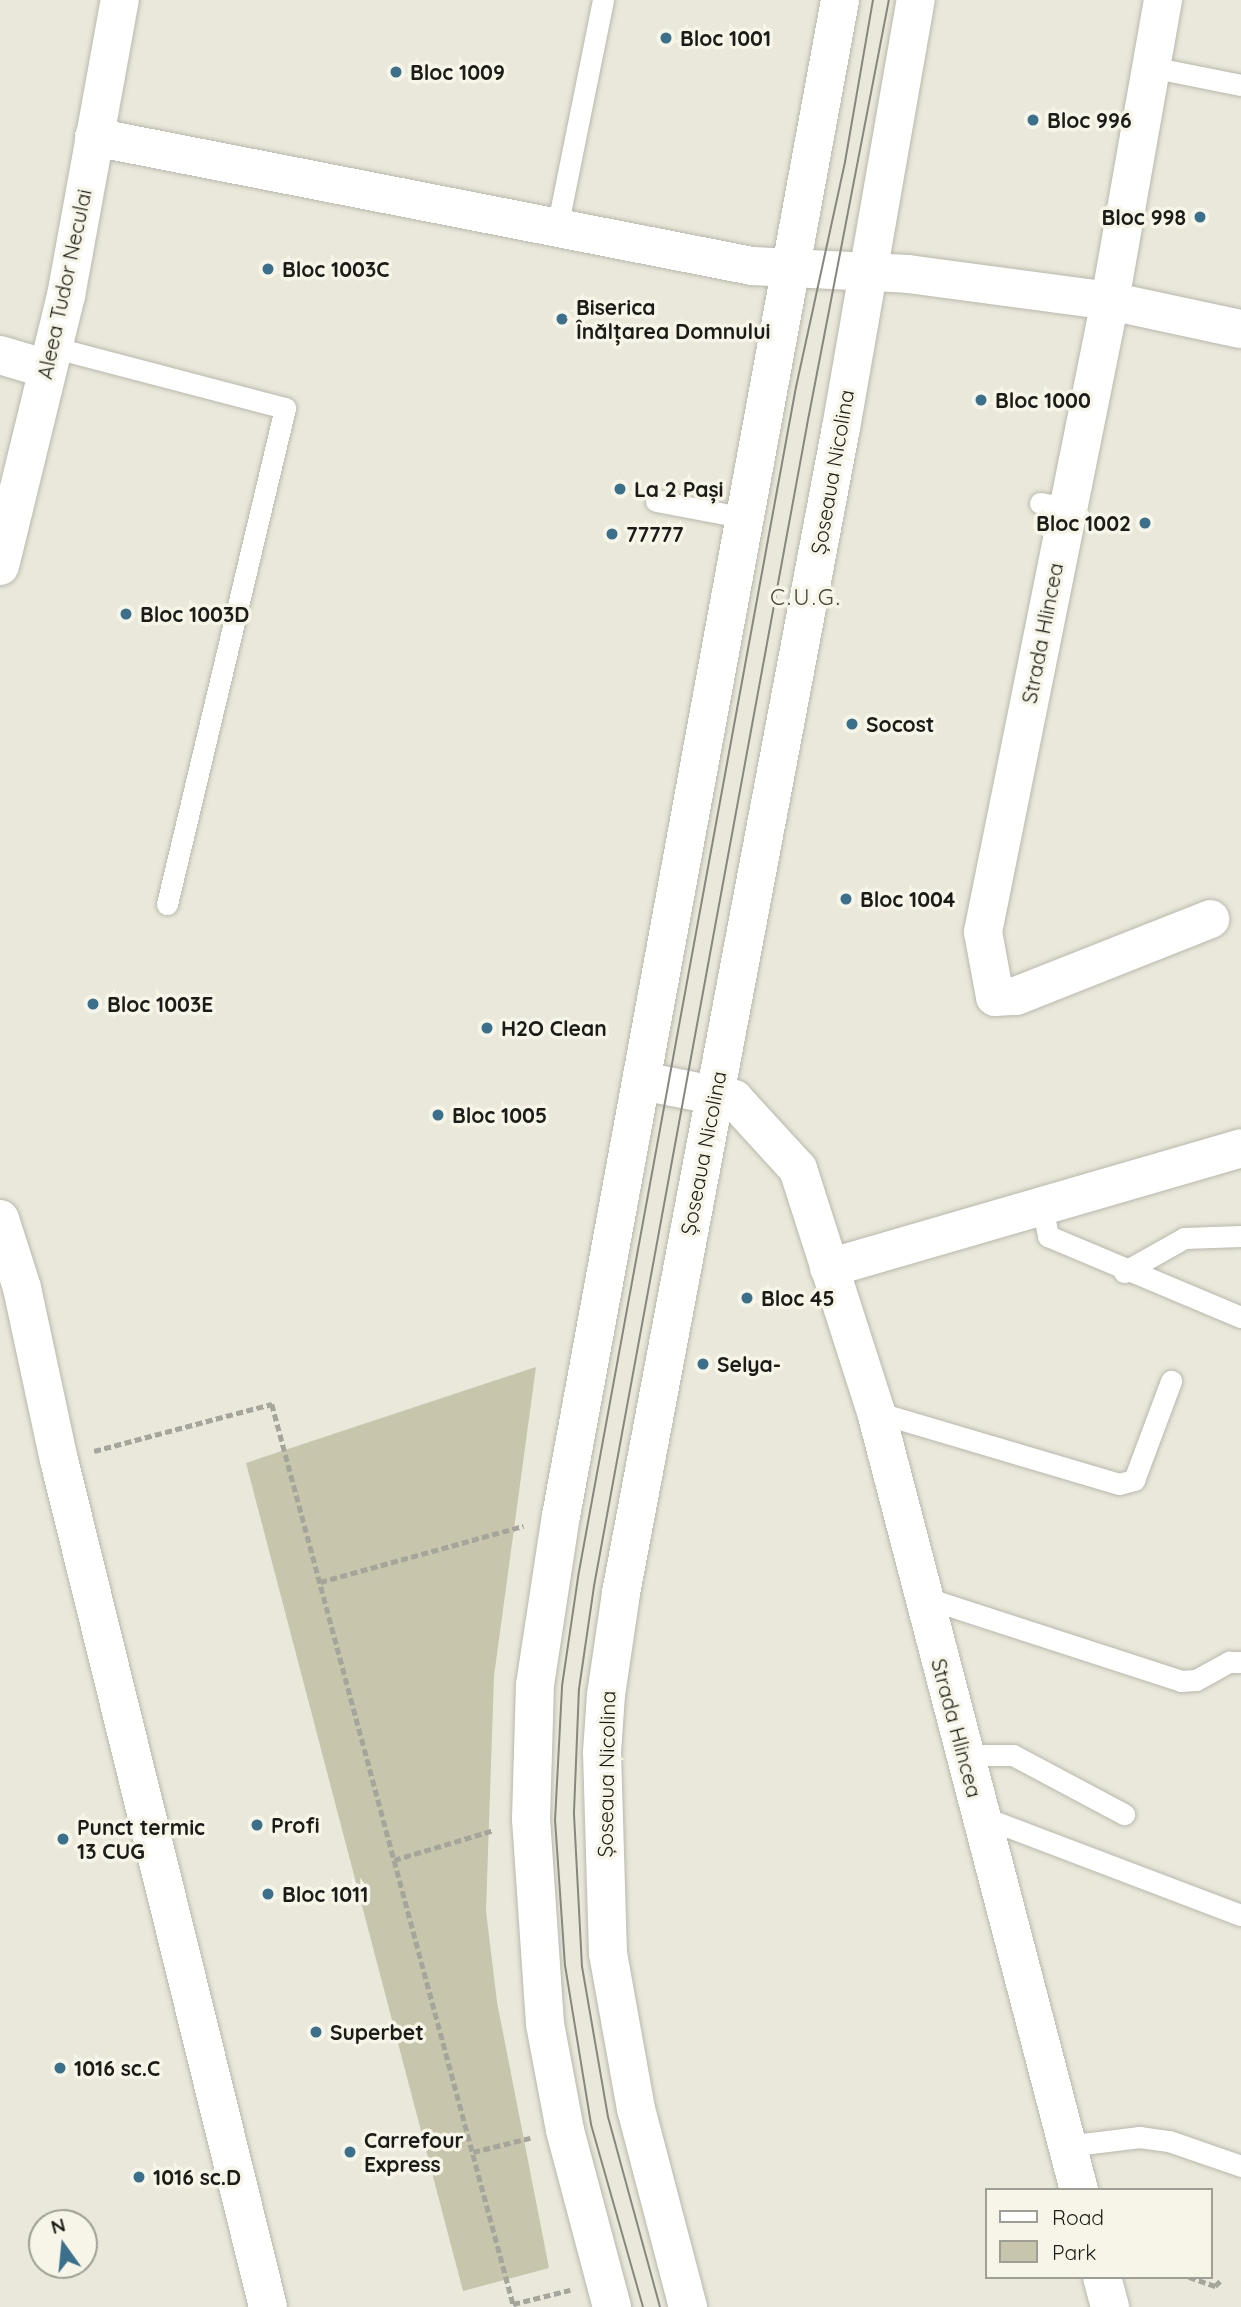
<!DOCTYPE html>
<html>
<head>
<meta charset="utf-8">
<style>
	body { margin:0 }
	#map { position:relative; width:1241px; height:2307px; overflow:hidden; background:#e9e8db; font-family:Quicksand,sans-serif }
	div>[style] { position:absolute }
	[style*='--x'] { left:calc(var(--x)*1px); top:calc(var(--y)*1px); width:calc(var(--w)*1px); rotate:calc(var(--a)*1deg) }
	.green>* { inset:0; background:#c7c5ab }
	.path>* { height:4.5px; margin-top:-2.25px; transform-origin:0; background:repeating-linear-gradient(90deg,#a6a59b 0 7px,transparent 0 10.5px) }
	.roads { filter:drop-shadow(0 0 2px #b9b8ab) drop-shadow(0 0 2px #b9b8ab) }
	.service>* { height:21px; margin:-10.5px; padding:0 10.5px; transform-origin:10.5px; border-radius:10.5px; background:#fff }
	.minor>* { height:38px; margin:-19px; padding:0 19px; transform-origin:19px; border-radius:19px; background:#fff }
	.secondary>* { height:38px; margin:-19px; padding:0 19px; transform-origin:19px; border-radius:19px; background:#fff }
	.tram>* { height:2px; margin:-1px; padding:0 1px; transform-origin:1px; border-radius:1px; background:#87877e }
	.dots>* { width:19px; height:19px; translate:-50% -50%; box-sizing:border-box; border:4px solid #f6f5e8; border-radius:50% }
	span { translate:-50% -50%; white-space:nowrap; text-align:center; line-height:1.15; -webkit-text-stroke:7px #f6f5e8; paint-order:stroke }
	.poi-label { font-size:21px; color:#1b1b17; font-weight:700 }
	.left { translate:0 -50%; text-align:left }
	.right { translate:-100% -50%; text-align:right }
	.street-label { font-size:21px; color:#1b1b17 }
	.neighbourhood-label { font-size:23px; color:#48473c; letter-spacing:2px }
	.legend { position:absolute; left:985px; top:2188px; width:228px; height:91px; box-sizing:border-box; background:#f6f5e8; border:2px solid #9e9e94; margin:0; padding:9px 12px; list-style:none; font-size:21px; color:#1b1b17 }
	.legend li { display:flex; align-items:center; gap:14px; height:35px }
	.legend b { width:35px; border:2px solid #9e9e94 }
	.north { position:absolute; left:28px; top:2209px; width:70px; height:70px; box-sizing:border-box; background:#f6f5e8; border:2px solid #9e9e94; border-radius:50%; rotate:345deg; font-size:19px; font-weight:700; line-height:28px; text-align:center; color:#1b1b17 }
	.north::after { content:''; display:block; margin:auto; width:24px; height:32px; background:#3a708b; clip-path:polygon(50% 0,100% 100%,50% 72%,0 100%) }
</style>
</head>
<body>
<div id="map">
	<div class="green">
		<div style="clip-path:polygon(536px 1367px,494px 1676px,486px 1911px,497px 2002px,549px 2268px,463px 2291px,246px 1463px)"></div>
	</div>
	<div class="path">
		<div style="--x:94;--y:1451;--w:184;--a:-14.8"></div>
		<div style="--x:272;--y:1404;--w:935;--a:75"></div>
		<div style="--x:320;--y:1582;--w:211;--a:-15.4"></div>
		<div style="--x:394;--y:1860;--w:104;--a:-16.7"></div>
		<div style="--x:473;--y:2152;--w:59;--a:-13.8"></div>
		<div style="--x:1189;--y:2277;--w:28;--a:19"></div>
		<div style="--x:1215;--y:2286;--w:8;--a:-45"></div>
		<div style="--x:513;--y:2304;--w:59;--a:-13.8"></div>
	</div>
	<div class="roads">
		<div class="service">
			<div style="--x:1151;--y:67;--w:92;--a:11.3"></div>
			<div style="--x:557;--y:228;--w:233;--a:-78.6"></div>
			<div style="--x:52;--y:347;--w:241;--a:14.7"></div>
			<div style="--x:285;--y:408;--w:510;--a:103.38"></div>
			<div style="--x:656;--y:501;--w:92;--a:10.7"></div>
			<div style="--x:1040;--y:503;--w:27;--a:10"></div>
			<div style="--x:1042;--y:1207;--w:30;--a:78"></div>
			<div style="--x:1048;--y:1236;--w:209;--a:22.8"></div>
			<div style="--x:1124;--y:1272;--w:69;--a:-29.5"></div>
			<div style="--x:1184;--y:1238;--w:57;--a:-2"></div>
			<div style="--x:876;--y:1412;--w:253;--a:16.5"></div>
			<div style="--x:1119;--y:1484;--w:16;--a:-15"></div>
			<div style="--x:1134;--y:1480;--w:106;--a:-69.5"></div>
			<div style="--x:923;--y:1597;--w:271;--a:18"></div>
			<div style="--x:1181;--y:1681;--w:15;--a:-4"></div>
			<div style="--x:1196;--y:1680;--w:38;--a:-29"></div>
			<div style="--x:1229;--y:1662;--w:12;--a:0"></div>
			<div style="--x:964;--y:1755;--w:49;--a:0"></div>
			<div style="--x:1013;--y:1755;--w:126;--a:28"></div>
			<div style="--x:980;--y:1816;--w:279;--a:20.8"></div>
			<div style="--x:1067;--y:2146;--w:73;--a:-7.1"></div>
			<div style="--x:1139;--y:2137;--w:30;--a:8"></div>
			<div style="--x:1169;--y:2141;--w:76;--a:19.1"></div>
		</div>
		<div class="minor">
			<div style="--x:1163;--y:0;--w:306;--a:100"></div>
			<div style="--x:1110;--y:301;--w:644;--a:101.38"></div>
			<div style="--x:983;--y:932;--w:66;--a:79.5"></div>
			<div style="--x:995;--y:997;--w:21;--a:-3"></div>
			<div style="--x:1016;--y:996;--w:209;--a:-21.6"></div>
			<div style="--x:94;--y:137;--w:671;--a:11.09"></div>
			<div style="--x:752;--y:266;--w:156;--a:2.9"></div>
			<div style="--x:908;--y:274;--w:204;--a:7.6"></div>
			<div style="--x:1110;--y:301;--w:134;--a:12.1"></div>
			<div style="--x:0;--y:355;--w:49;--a:16.6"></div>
			<div style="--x:0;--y:566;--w:278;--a:-76.3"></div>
			<div style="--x:66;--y:296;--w:301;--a:-79.7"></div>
			<div style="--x:642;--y:1081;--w:94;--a:11.1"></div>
			<div style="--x:734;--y:1099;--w:95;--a:47.6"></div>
			<div style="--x:798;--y:1169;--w:255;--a:72.2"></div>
			<div style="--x:876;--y:1412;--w:804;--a:75.38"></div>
			<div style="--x:0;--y:1219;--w:72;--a:72.3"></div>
			<div style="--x:22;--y:1288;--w:176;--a:77.9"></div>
			<div style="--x:59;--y:1460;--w:872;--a:76.14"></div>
			<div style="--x:829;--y:1268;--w:429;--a:-16.2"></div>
			<div style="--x:1102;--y:2277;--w:31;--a:75"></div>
		</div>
		<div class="secondary">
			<div style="--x:612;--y:2307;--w:183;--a:-104.9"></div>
			<div style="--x:565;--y:2130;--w:108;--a:-100.7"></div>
			<div style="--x:545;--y:2024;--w:205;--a:-93.9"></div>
			<div style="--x:531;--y:1819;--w:134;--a:-88.3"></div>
			<div style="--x:535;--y:1685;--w:171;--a:-81.3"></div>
			<div style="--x:561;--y:1516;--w:1541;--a:-79.57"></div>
			<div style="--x:688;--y:2307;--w:205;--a:-104.7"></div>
			<div style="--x:636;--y:2109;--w:158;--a:-100.2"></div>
			<div style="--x:608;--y:1954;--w:202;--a:-91.7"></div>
			<div style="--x:602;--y:1752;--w:57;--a:-86"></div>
			<div style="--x:606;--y:1695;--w:103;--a:-81.6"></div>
			<div style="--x:621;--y:1593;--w:1186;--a:-79.31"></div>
			<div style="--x:841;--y:428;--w:435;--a:-80.1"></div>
		</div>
	</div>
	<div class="tram">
		<div style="--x:643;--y:2307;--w:190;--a:-105.9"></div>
		<div style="--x:591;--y:2124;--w:160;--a:-99.3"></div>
		<div style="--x:565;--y:1966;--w:145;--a:-93.9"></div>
		<div style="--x:555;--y:1821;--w:135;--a:-87"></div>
		<div style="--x:562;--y:1686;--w:110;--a:-81.6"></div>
		<div style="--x:578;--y:1577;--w:1210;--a:-79.62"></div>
		<div style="--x:796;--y:387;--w:230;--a:-77.7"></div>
		<div style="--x:845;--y:162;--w:164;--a:-80.2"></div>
		<div style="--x:660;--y:2307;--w:197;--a:-105.3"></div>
		<div style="--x:608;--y:2117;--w:152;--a:-99.8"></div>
		<div style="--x:582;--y:1967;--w:155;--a:-93"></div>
		<div style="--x:574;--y:1812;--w:123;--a:-87.7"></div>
		<div style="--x:579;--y:1689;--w:104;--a:-81.7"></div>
		<div style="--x:594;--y:1586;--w:1180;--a:-79.6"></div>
		<div style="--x:807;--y:425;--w:433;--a:-79.1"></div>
	</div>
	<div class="dots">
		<div style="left:666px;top:38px;background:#3a708b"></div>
		<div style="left:396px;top:72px;background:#3a708b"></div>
		<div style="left:1033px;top:120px;background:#3a708b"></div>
		<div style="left:1200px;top:217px;background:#3a708b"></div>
		<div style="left:268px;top:269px;background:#3a708b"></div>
		<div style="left:562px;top:319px;background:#3a708b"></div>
		<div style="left:981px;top:400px;background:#3a708b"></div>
		<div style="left:620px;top:489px;background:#3a708b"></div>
		<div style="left:1145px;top:523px;background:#3a708b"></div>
		<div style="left:612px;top:534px;background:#3a708b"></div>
		<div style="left:126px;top:614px;background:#3a708b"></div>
		<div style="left:852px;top:724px;background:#3a708b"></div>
		<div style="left:846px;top:899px;background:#3a708b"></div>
		<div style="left:93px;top:1004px;background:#3a708b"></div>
		<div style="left:487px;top:1028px;background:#3a708b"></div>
		<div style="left:438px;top:1115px;background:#3a708b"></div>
		<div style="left:747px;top:1298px;background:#3a708b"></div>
		<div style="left:703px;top:1364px;background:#3a708b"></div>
		<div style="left:257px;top:1825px;background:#3a708b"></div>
		<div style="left:63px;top:1839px;background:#3a708b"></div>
		<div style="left:268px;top:1894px;background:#3a708b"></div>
		<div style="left:316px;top:2032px;background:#3a708b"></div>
		<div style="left:60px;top:2068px;background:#3a708b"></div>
		<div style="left:350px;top:2152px;background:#3a708b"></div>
		<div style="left:139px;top:2177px;background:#3a708b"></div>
	</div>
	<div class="poi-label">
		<span class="left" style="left:680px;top:38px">Bloc 1001</span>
		<span class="left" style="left:410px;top:72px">Bloc 1009</span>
		<span class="left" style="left:1047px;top:120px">Bloc 996</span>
		<span class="right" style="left:1186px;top:217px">Bloc 998</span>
		<span class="left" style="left:282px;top:269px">Bloc 1003C</span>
		<span class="left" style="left:576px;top:319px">Biserica<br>Înălțarea Domnului</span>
		<span class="left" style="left:995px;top:400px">Bloc 1000</span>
		<span class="left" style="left:634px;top:489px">La 2 Pași</span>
		<span class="right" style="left:1131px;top:523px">Bloc 1002</span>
		<span class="left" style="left:626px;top:534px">77777</span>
		<span class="left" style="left:140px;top:614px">Bloc 1003D</span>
		<span class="left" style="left:866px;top:724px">Socost</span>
		<span class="left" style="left:860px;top:899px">Bloc 1004</span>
		<span class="left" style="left:107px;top:1004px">Bloc 1003E</span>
		<span class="left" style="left:501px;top:1028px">H2O Clean</span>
		<span class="left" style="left:452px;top:1115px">Bloc 1005</span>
		<span class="left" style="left:761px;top:1298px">Bloc 45</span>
		<span class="left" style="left:717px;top:1364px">Selya-</span>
		<span class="left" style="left:271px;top:1825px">Profi</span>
		<span class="left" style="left:77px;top:1839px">Punct termic<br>13 CUG</span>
		<span class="left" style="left:282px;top:1894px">Bloc 1011</span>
		<span class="left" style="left:330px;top:2032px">Superbet</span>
		<span class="left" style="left:74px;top:2068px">1016 sc.C</span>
		<span class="left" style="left:364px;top:2152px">Carrefour<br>Express</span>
		<span class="left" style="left:153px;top:2177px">1016 sc.D</span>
	</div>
	<div class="street-label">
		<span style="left:64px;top:284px;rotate:-78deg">Aleea Tudor Neculai</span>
		<span style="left:832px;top:472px;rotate:-80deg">Șoseaua Nicolina</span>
		<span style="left:1042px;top:633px;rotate:-79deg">Strada Hlincea</span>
		<span style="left:703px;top:1153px;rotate:-79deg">Șoseaua Nicolina</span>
		<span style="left:957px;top:1728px;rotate:75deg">Strada Hlincea</span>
		<span style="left:606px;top:1774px;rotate:-89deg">Șoseaua Nicolina</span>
	</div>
	<div class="neighbourhood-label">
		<span style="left:806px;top:597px">C.U.G.</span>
	</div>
	<ul class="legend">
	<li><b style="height:9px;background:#fff"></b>Road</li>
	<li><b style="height:19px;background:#c7c5ab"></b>Park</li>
	</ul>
	<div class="north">N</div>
</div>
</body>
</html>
